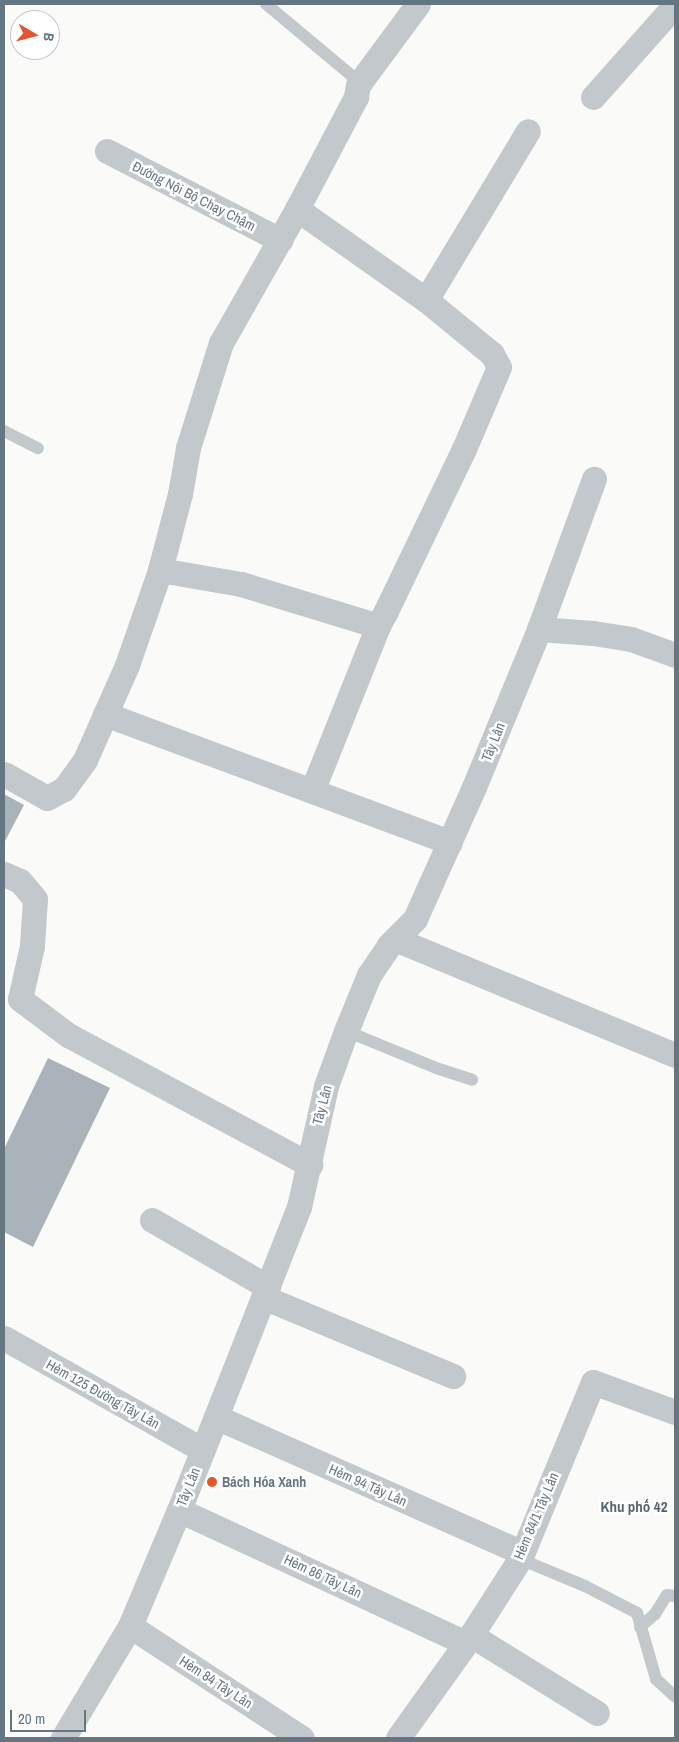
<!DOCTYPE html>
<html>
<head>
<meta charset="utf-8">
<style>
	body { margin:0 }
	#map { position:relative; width:679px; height:1742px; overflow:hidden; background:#fafaf8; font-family:"Archivo Narrow",sans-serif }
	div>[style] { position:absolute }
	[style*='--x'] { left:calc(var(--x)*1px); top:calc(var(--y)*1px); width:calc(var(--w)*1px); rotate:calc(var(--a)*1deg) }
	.building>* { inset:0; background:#aab3b9 }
	.service>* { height:12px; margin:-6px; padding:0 6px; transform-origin:6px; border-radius:6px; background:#c3c8cc }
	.minor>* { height:25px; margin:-12.5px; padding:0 12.5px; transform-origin:12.5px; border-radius:12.5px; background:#c3c8cc }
	.dots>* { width:14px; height:14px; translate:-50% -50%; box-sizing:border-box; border:2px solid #fff; border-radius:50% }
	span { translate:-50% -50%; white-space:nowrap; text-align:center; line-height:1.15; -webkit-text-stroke:5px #fff; paint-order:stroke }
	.street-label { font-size:14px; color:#657683 }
	.poi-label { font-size:14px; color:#657683; font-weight:700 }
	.left { translate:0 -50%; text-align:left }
	.neighbourhood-label { font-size:15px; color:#57646e; font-weight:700 }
	.frame { position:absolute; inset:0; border:5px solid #657683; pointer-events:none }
	.north { position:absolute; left:10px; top:10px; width:50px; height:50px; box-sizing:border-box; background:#fff; border:1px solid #c1c8cd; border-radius:50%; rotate:98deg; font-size:14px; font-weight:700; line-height:20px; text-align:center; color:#657683 }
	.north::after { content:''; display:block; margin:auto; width:18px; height:22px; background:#e4572e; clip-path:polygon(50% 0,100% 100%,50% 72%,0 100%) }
	.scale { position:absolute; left:10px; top:1710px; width:76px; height:22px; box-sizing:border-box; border:2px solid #657683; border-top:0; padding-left:6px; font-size:15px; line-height:18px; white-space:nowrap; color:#657683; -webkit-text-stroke:4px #fff; paint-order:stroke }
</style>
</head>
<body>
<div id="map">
	<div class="building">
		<div style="clip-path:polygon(4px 794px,24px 805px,4px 843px)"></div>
		<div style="clip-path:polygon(48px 1058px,110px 1088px,33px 1247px,4px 1232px,4px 1149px)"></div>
	</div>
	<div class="service">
		<div style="--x:266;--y:4;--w:112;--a:39.9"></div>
		<div style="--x:352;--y:76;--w:11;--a:56"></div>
		<div style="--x:4;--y:431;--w:38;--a:27"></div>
		<div style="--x:346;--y:1031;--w:97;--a:22.3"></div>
		<div style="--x:436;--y:1068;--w:38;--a:18"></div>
		<div style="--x:520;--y:1559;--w:70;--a:22.6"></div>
		<div style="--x:585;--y:1586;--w:59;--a:27.4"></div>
		<div style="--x:637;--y:1613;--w:69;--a:73.9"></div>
		<div style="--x:656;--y:1679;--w:26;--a:43"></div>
		<div style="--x:640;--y:1627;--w:20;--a:-41"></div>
		<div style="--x:655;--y:1614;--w:22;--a:-58"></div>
		<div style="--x:667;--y:1595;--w:8;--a:7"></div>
	</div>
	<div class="minor">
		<div style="--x:593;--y:97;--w:123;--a:-48.3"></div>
		<div style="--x:107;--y:151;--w:195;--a:27.2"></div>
		<div style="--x:426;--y:300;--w:197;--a:-58.9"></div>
		<div style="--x:160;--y:570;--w:79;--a:-75.3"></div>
		<div style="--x:180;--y:494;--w:47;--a:-80.1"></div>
		<div style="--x:188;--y:448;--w:110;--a:-72.6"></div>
		<div style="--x:221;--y:343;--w:154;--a:-60.4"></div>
		<div style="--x:297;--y:209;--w:127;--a:-62.2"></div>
		<div style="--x:356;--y:97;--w:12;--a:-81"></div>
		<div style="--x:358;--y:85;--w:101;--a:-53.5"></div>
		<div style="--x:539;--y:629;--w:54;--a:4.2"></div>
		<div style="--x:593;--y:633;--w:38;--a:9"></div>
		<div style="--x:631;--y:639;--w:47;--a:20"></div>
		<div style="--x:105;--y:714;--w:368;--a:20.4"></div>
		<div style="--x:4;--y:774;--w:49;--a:29.2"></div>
		<div style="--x:47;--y:798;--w:19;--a:-28"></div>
		<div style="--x:64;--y:789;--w:36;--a:-54"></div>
		<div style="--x:85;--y:760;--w:104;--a:-66.1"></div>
		<div style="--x:127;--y:665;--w:101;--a:-70.8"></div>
		<div style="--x:160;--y:570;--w:82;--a:9.8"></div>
		<div style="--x:241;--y:584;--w:143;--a:17"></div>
		<div style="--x:378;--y:626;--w:15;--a:-62"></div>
		<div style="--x:385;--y:613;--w:182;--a:-64.3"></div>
		<div style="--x:464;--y:449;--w:89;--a:-66.9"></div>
		<div style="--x:499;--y:367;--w:15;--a:-118"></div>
		<div style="--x:492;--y:354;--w:85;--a:-140.7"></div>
		<div style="--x:426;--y:300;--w:158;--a:-144.8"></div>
		<div style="--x:312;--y:791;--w:178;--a:-68.2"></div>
		<div style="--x:4;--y:874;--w:17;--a:24"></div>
		<div style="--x:20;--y:881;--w:23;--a:50"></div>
		<div style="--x:35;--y:899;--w:47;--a:93.7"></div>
		<div style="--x:32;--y:946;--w:54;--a:102.8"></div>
		<div style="--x:20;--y:999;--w:60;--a:36.9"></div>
		<div style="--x:68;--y:1035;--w:275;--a:28.2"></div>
		<div style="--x:395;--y:939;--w:303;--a:22.5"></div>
		<div style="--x:152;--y:1220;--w:134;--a:30"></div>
		<div style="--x:263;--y:1297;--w:206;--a:22.6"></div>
		<div style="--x:4;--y:1338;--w:228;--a:29.4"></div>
		<div style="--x:216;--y:1417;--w:333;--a:23.9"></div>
		<div style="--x:179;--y:1510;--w:316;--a:24.9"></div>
		<div style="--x:130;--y:1626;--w:205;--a:33.1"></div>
		<div style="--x:471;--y:1635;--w:148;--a:31.8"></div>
		<div style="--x:63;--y:1738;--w:131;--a:-59.1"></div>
		<div style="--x:130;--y:1626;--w:126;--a:-67.1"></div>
		<div style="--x:179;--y:1510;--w:326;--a:-68.4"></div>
		<div style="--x:299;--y:1207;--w:124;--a:-77.4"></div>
		<div style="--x:326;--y:1086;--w:59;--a:-70"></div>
		<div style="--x:346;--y:1031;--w:61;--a:-67.7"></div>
		<div style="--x:369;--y:975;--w:36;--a:-56"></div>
		<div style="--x:389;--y:945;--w:37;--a:-45"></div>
		<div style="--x:415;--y:919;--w:42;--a:-65.9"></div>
		<div style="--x:432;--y:881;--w:103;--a:-65.9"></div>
		<div style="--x:474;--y:787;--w:171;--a:-67.6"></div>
		<div style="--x:539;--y:629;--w:160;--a:-69.9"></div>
		<div style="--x:398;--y:1738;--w:117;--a:-54.4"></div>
		<div style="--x:466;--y:1643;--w:100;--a:-57.3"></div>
		<div style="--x:520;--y:1559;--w:191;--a:-67.6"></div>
		<div style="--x:593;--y:1382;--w:87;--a:20.1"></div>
	</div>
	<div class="dots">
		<div style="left:212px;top:1482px;background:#e4572e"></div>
	</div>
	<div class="street-label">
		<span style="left:194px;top:196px;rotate:27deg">Đường Nội Bộ Chạy Chậm</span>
		<span style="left:493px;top:742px;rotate:-68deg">Tây Lân</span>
		<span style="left:322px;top:1105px;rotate:-75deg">Tây Lân</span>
		<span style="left:103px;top:1394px;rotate:29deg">Hẻm 125 Đường Tây Lân</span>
		<span style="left:368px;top:1485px;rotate:24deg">Hẻm 94 Tây Lân</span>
		<span style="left:188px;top:1487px;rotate:-68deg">Tây Lân</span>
		<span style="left:536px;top:1516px;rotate:-67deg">Hẻm 84/1 Tây Lân</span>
		<span style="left:323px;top:1576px;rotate:25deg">Hẻm 86 Tây Lân</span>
		<span style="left:216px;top:1682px;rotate:33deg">Hẻm 84 Tây Lân</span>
	</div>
	<div class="poi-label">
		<span class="left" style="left:222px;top:1482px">Bách Hóa Xanh</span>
	</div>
	<div class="neighbourhood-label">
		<span style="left:634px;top:1507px">Khu phố 42</span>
	</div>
	<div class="frame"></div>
	<div class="north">B</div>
	<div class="scale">20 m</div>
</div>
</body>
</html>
